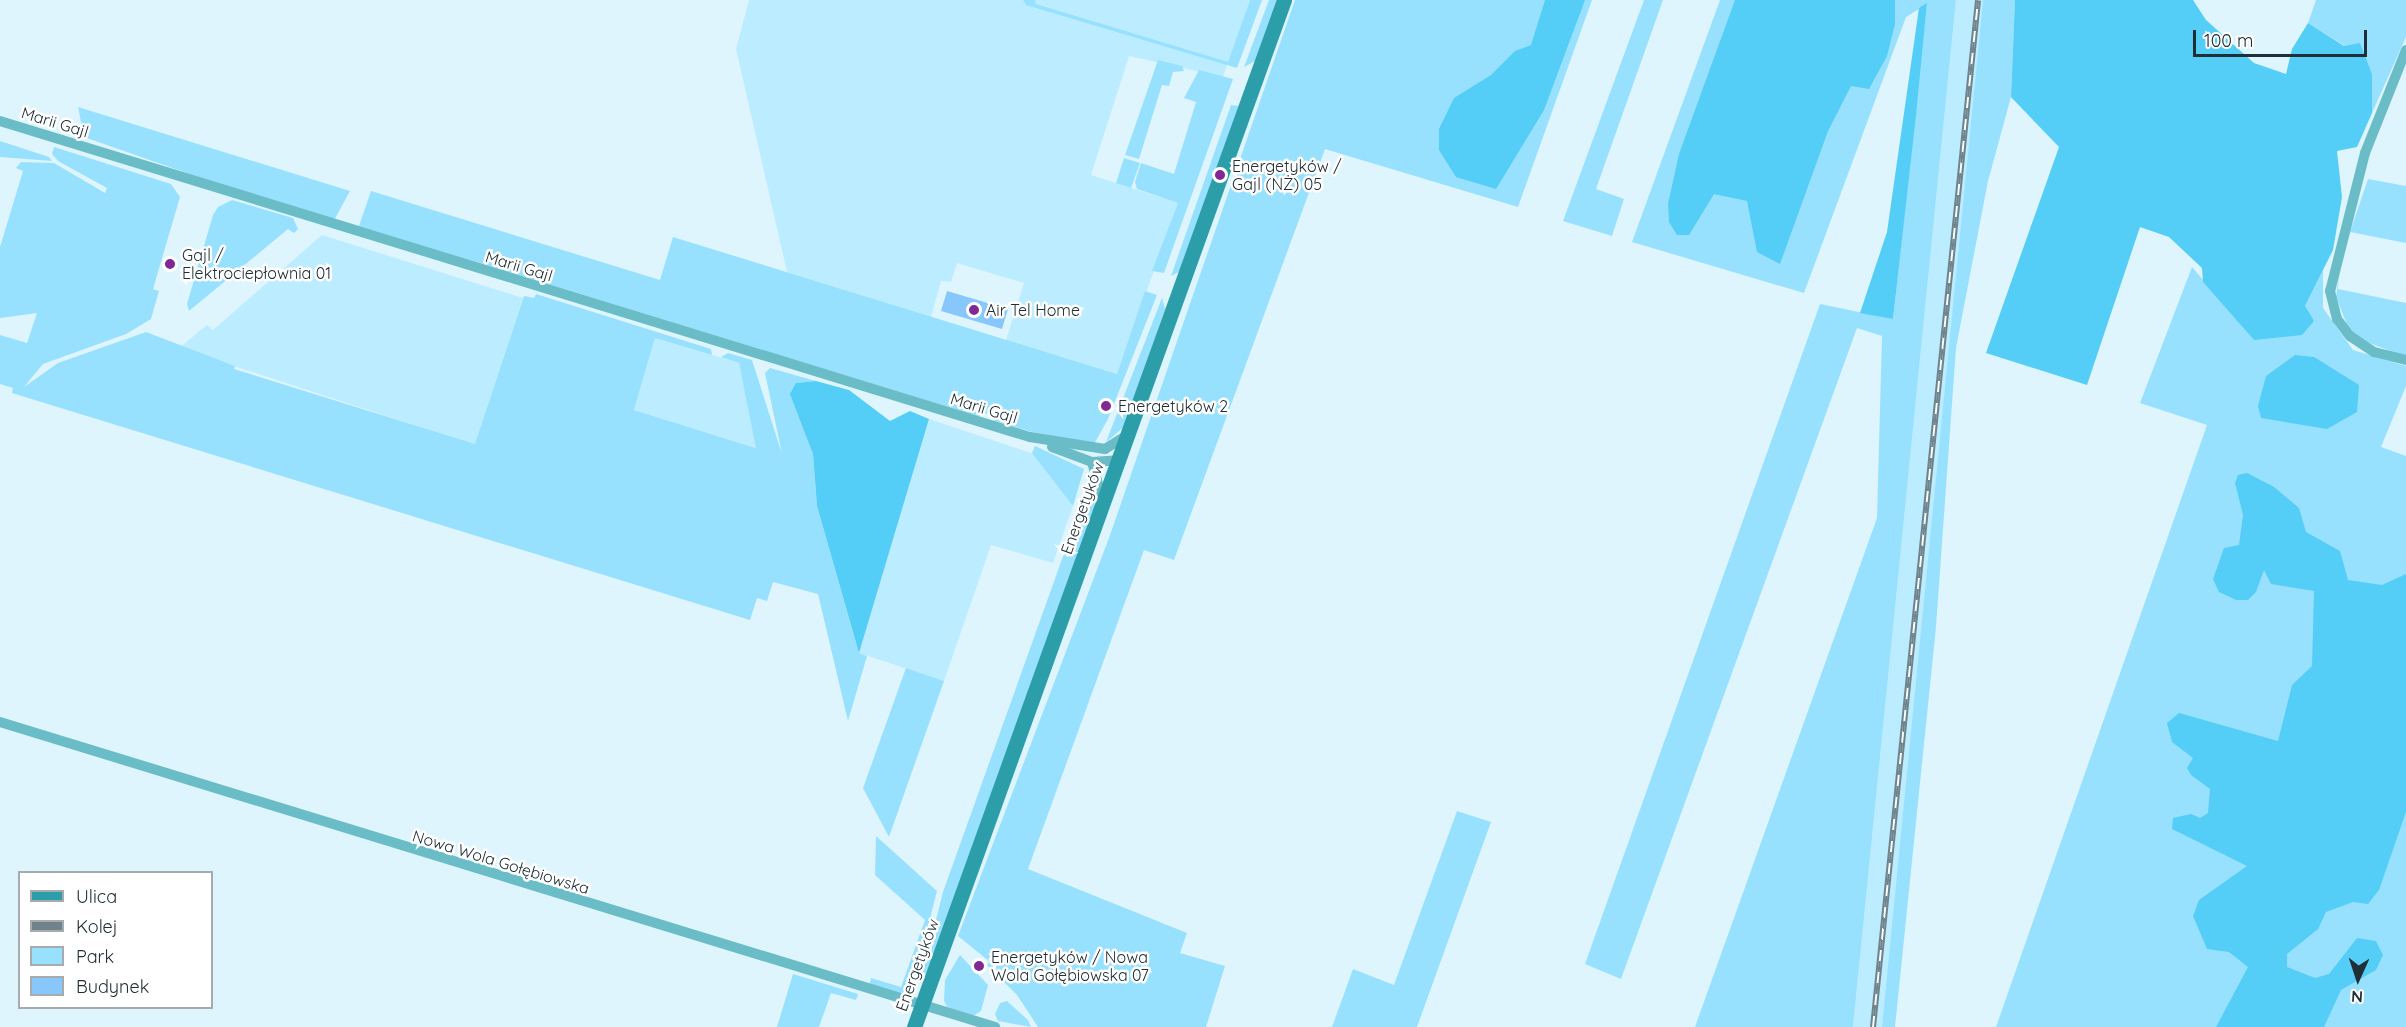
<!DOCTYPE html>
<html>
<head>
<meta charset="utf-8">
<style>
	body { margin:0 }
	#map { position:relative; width:2406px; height:1027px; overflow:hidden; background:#def5fe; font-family:Quicksand,sans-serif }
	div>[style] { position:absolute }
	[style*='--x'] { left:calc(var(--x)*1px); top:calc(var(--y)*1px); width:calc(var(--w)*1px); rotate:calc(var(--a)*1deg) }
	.built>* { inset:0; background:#bcecff }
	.green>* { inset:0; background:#98e1fe }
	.forest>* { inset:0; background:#54cdf7 }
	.building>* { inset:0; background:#88c7fb }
	.street>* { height:10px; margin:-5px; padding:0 5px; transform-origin:5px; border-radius:5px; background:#6abdc7 }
	.secondary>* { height:15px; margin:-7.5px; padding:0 7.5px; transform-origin:7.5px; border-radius:7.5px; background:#2b9eaa }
	.rail>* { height:6px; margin-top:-3px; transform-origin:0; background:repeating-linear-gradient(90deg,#fff 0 11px,#70828a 0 22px); box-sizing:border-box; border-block:2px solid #70828a }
	.dots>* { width:16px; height:16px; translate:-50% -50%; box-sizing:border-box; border:3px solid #fff; border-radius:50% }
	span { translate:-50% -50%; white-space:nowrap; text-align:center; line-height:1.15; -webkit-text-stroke:5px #fff; paint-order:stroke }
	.street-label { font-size:16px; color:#202f35 }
	.poi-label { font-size:16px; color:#202f35 }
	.left { translate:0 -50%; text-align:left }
	.legend { position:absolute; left:18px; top:871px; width:195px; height:138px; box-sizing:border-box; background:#fff; border:2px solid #a6acae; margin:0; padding:8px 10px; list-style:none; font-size:18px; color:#202f35 }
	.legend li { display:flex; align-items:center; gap:12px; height:30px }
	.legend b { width:30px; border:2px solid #a6acae }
	.north { position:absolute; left:2328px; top:949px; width:60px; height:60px; -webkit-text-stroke:4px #fff; paint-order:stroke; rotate:183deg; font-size:16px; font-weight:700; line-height:24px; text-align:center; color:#202f35 }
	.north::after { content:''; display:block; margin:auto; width:21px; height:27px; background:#202f35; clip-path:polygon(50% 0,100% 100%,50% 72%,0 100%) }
	.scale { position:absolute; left:2193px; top:30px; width:174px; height:27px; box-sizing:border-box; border:3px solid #202f35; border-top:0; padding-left:8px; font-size:18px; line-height:21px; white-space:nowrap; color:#202f35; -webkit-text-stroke:4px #fff; paint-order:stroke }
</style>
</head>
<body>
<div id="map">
	<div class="built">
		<div style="clip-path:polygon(749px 0,1250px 0,1223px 77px,1129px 56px,1091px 175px,1178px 203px,1117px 374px,1006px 340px,1024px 283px,957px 263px,951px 282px,941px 281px,931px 317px,787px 272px,736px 49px)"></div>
		<div style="clip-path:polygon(1956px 0,1983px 0,1891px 942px,1882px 1027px,1853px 1027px)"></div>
		<div style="clip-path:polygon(322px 235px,523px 298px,475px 445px,179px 348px,207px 325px,213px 330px)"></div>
		<div style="clip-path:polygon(655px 338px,739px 363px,757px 448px,634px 410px)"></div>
		<div style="clip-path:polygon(929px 419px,1034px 454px,1073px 506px,1053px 563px,991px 545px,944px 681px,859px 653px)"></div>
	</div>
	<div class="green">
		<div style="clip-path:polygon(1023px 0,1035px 0,1036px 4px,1228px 62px,1250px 0,1262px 0,1237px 68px,1026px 5px)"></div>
		<div style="clip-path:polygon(1269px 0,1277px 0,1255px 61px,1244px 67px)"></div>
		<div style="clip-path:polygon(1295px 0,1592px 0,1518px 207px,1325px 149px,1174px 560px,1144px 550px,1028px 869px,1187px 933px,1180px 953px,1225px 966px,1206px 1027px,1038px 1027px,1017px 995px,987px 965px,990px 962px,958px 936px,1109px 538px)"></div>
		<div style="clip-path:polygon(1644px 0,1663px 0,1596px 189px,1624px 199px,1612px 236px,1563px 221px)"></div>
		<div style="clip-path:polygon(1720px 0,1956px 0,1853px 1027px,1695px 1027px,1877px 518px,1882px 336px,1857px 328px,1621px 979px,1585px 964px,1820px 304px,1893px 319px,1927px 4px,1906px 17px,1804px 293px,1632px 242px)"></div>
		<div style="clip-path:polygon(1983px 0,2015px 0,2011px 97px,1988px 181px,1956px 348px,1936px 627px,1895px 1027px,1882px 1027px)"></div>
		<div style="clip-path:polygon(2316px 0,2406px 0,2406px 37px,2372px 113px,2372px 74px,2360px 44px,2345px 46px,2308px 23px)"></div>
		<div style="clip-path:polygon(1158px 60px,1182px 66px,1184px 71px,1173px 72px,1169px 86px,1162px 85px,1139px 159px,1125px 155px)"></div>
		<div style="clip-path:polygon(1199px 70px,1233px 79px,1164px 273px,1152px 271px,1178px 203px,1137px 189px,1135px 182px,1141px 163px,1174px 174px,1196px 102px,1184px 98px)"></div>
		<div style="clip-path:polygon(1231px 105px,1239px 106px,1179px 272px,1171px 276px)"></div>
		<div style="clip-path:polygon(78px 107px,350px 191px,332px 224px,84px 137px)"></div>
		<div style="clip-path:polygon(0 141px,49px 157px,52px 161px,0 157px)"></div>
		<div style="clip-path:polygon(54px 147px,171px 184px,180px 197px,153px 289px,159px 291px,151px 319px,126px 334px,43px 364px,24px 387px,58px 363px,146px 332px,235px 366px,234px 369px,475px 444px,524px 296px,534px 298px,536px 294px,711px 349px,712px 355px,655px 338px,634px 410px,756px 448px,739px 363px,721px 357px,728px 353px,752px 360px,782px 454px,765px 373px,770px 368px,816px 381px,796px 383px,800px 413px,813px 454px,817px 506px,859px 653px,867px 656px,848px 721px,818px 594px,773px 582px,767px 601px,757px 598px,750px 620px,12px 393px,13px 388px,0 384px,0 335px,27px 343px,37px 313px,0 318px,0 247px,23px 171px,16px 168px,21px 162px,54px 163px,105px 193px,107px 188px,58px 161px,52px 154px)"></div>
		<div style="clip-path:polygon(1124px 158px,1140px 163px,1131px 188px,1116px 183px)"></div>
		<div style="clip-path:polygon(2368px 179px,2406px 186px,2406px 243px,2350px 232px)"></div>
		<div style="clip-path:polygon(371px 191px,660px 280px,673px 237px,1117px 374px,1145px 291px,1157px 295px,1108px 419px,1094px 444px,1032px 432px,994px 421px,992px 412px,978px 416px,359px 226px)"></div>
		<div style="clip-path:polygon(232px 200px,293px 218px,298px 229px,294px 233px,288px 229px,189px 311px,187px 304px,213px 215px,218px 207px)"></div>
		<div style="clip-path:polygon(2192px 267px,2254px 340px,2305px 306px,2323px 270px,2323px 308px,2353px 350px,2406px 366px,2406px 386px,2381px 447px,2406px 456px,2406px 1027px,1996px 1027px,2207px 425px,2140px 403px)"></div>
		<div style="clip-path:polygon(2339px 274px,2338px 289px,2406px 303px,2406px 357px,2359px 339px,2348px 327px,2336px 297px)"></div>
		<div style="clip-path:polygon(1162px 298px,1165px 309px,1124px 427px,1106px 442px)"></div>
		<div style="clip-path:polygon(1035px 446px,1084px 469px,1073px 506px,1032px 453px)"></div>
		<div style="clip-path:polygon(1091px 478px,1095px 506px,926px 974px,923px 972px,943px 892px)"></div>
		<div style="clip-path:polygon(906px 668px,944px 681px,889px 837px,863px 788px)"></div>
		<div style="clip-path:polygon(1457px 811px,1491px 822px,1417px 1027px,1332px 1027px,1353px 969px,1394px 985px)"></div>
		<div style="clip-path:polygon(876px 836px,937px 891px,919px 962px,915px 960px,918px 965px,910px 988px,902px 994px,869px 987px,871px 978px,901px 987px,925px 920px,875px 875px)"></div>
		<div style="clip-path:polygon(960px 955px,988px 985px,981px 1011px,973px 1016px,947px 1007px,944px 1001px,945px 980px)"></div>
		<div style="clip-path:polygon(793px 974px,858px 994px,856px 1000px,831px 993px,819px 1027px,777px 1027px)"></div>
		<div style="clip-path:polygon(1007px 1001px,1028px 1020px,1031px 1027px,998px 1021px,995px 1014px,1000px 1003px)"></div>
	</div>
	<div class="forest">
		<div style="clip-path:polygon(1545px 0,1585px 0,1544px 110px,1496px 189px,1456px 177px,1439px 150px,1439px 129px,1454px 98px,1491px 75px,1515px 51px,1531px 45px)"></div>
		<div style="clip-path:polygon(1735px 0,1895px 0,1895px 24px,1887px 56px,1869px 89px,1851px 86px,1828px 131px,1780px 264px,1757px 252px,1747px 201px,1714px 194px,1689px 235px,1677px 235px,1669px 222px,1668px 204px,1679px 154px)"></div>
		<div style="clip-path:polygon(2015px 0,2193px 0,2206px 20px,2254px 63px,2286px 74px,2292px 49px,2308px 23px,2344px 46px,2360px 43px,2372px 74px,2372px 113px,2357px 147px,2337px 151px,2342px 197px,2333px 250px,2305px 306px,2314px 321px,2302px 335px,2254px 340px,2203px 282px,2202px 268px,2169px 237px,2140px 227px,2087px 385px,1986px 353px,2059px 147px,2011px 97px)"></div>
		<div style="clip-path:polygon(1927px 3px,1916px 115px,1893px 319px,1860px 313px,1887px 232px,1919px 8px)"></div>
		<div style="clip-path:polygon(2295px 355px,2314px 357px,2359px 385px,2357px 412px,2327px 429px,2261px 418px,2258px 406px,2266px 376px)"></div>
		<div style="clip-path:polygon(816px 381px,849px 390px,890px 421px,910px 411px,929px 419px,859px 653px,817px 506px,813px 454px,790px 394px,796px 383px)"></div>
		<div style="clip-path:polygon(2247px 473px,2274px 487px,2299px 508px,2306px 532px,2340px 551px,2348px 580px,2382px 585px,2406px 574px,2406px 812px,2379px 890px,2368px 904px,2353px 902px,2326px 912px,2318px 929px,2287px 954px,2287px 967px,2315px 978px,2329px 974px,2357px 938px,2376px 941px,2383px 955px,2376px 970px,2341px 990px,2324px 1027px,2216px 1027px,2248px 967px,2229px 952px,2207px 949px,2193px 916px,2199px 900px,2247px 866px,2172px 829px,2173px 818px,2191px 814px,2200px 818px,2208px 813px,2210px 789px,2191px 775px,2187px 768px,2193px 758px,2172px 742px,2167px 723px,2179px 713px,2278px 741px,2292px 685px,2312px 666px,2314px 591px,2271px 584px,2264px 570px,2256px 592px,2248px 600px,2236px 600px,2219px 592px,2213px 579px,2224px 548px,2239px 545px,2243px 515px,2235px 483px,2238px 475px)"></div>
	</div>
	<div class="building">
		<div style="clip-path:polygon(947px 291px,1008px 309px,1002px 329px,941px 311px)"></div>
	</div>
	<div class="street">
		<div style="--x:2406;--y:50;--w:111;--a:111.7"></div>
		<div style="--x:2365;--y:153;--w:142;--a:104.2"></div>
		<div style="--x:2330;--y:291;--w:29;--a:76"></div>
		<div style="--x:2337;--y:319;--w:21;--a:53"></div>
		<div style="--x:2350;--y:336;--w:29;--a:34"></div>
		<div style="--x:2374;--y:352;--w:33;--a:14"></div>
		<div style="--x:0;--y:121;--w:1077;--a:17.06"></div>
		<div style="--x:1030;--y:437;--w:76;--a:9.1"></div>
		<div style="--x:1105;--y:449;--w:25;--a:-32"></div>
		<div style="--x:1052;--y:447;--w:43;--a:20.6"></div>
		<div style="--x:1092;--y:462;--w:26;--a:-4"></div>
		<div style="--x:1092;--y:462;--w:41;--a:74.6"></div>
		<div style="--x:0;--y:722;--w:1041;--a:17.04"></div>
	</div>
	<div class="secondary">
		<div style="--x:914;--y:1027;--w:1092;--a:-70.19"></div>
	</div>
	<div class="rail">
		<div style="--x:1873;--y:1027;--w:1032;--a:-84.16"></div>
	</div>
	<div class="dots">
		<div style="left:1220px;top:175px;background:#812895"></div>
		<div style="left:170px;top:264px;background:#812895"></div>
		<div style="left:974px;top:310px;background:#812895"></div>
		<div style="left:1106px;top:406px;background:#812895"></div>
		<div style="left:979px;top:966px;background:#812895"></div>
	</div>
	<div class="street-label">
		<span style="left:55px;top:122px;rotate:17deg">Marii Gajl</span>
		<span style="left:519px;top:266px;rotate:17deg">Marii Gajl</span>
		<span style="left:984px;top:408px;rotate:17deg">Marii Gajl</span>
		<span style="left:1082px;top:508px;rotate:-70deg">Energetyków</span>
		<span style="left:501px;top:862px;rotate:17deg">Nowa Wola Gołębiowska</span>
		<span style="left:917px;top:965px;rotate:-70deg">Energetyków</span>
	</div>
	<div class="poi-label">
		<span class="left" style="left:1232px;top:175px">Energetyków /<br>Gajl (NŻ) 05</span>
		<span class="left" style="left:182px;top:264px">Gajl /<br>Elektrociepłownia 01</span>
		<span class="left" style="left:986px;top:310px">Air Tel Home</span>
		<span class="left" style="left:1118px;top:406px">Energetyków 2</span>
		<span class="left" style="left:991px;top:966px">Energetyków / Nowa<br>Wola Gołębiowska 07</span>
	</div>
	<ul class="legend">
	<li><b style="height:8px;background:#2b9eaa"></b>Ulica</li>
	<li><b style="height:8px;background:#70828a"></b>Kolej</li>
	<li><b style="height:16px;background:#98e1fe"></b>Park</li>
	<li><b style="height:16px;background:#88c7fb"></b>Budynek</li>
	</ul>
	<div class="north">N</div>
	<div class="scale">100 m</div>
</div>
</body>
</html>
